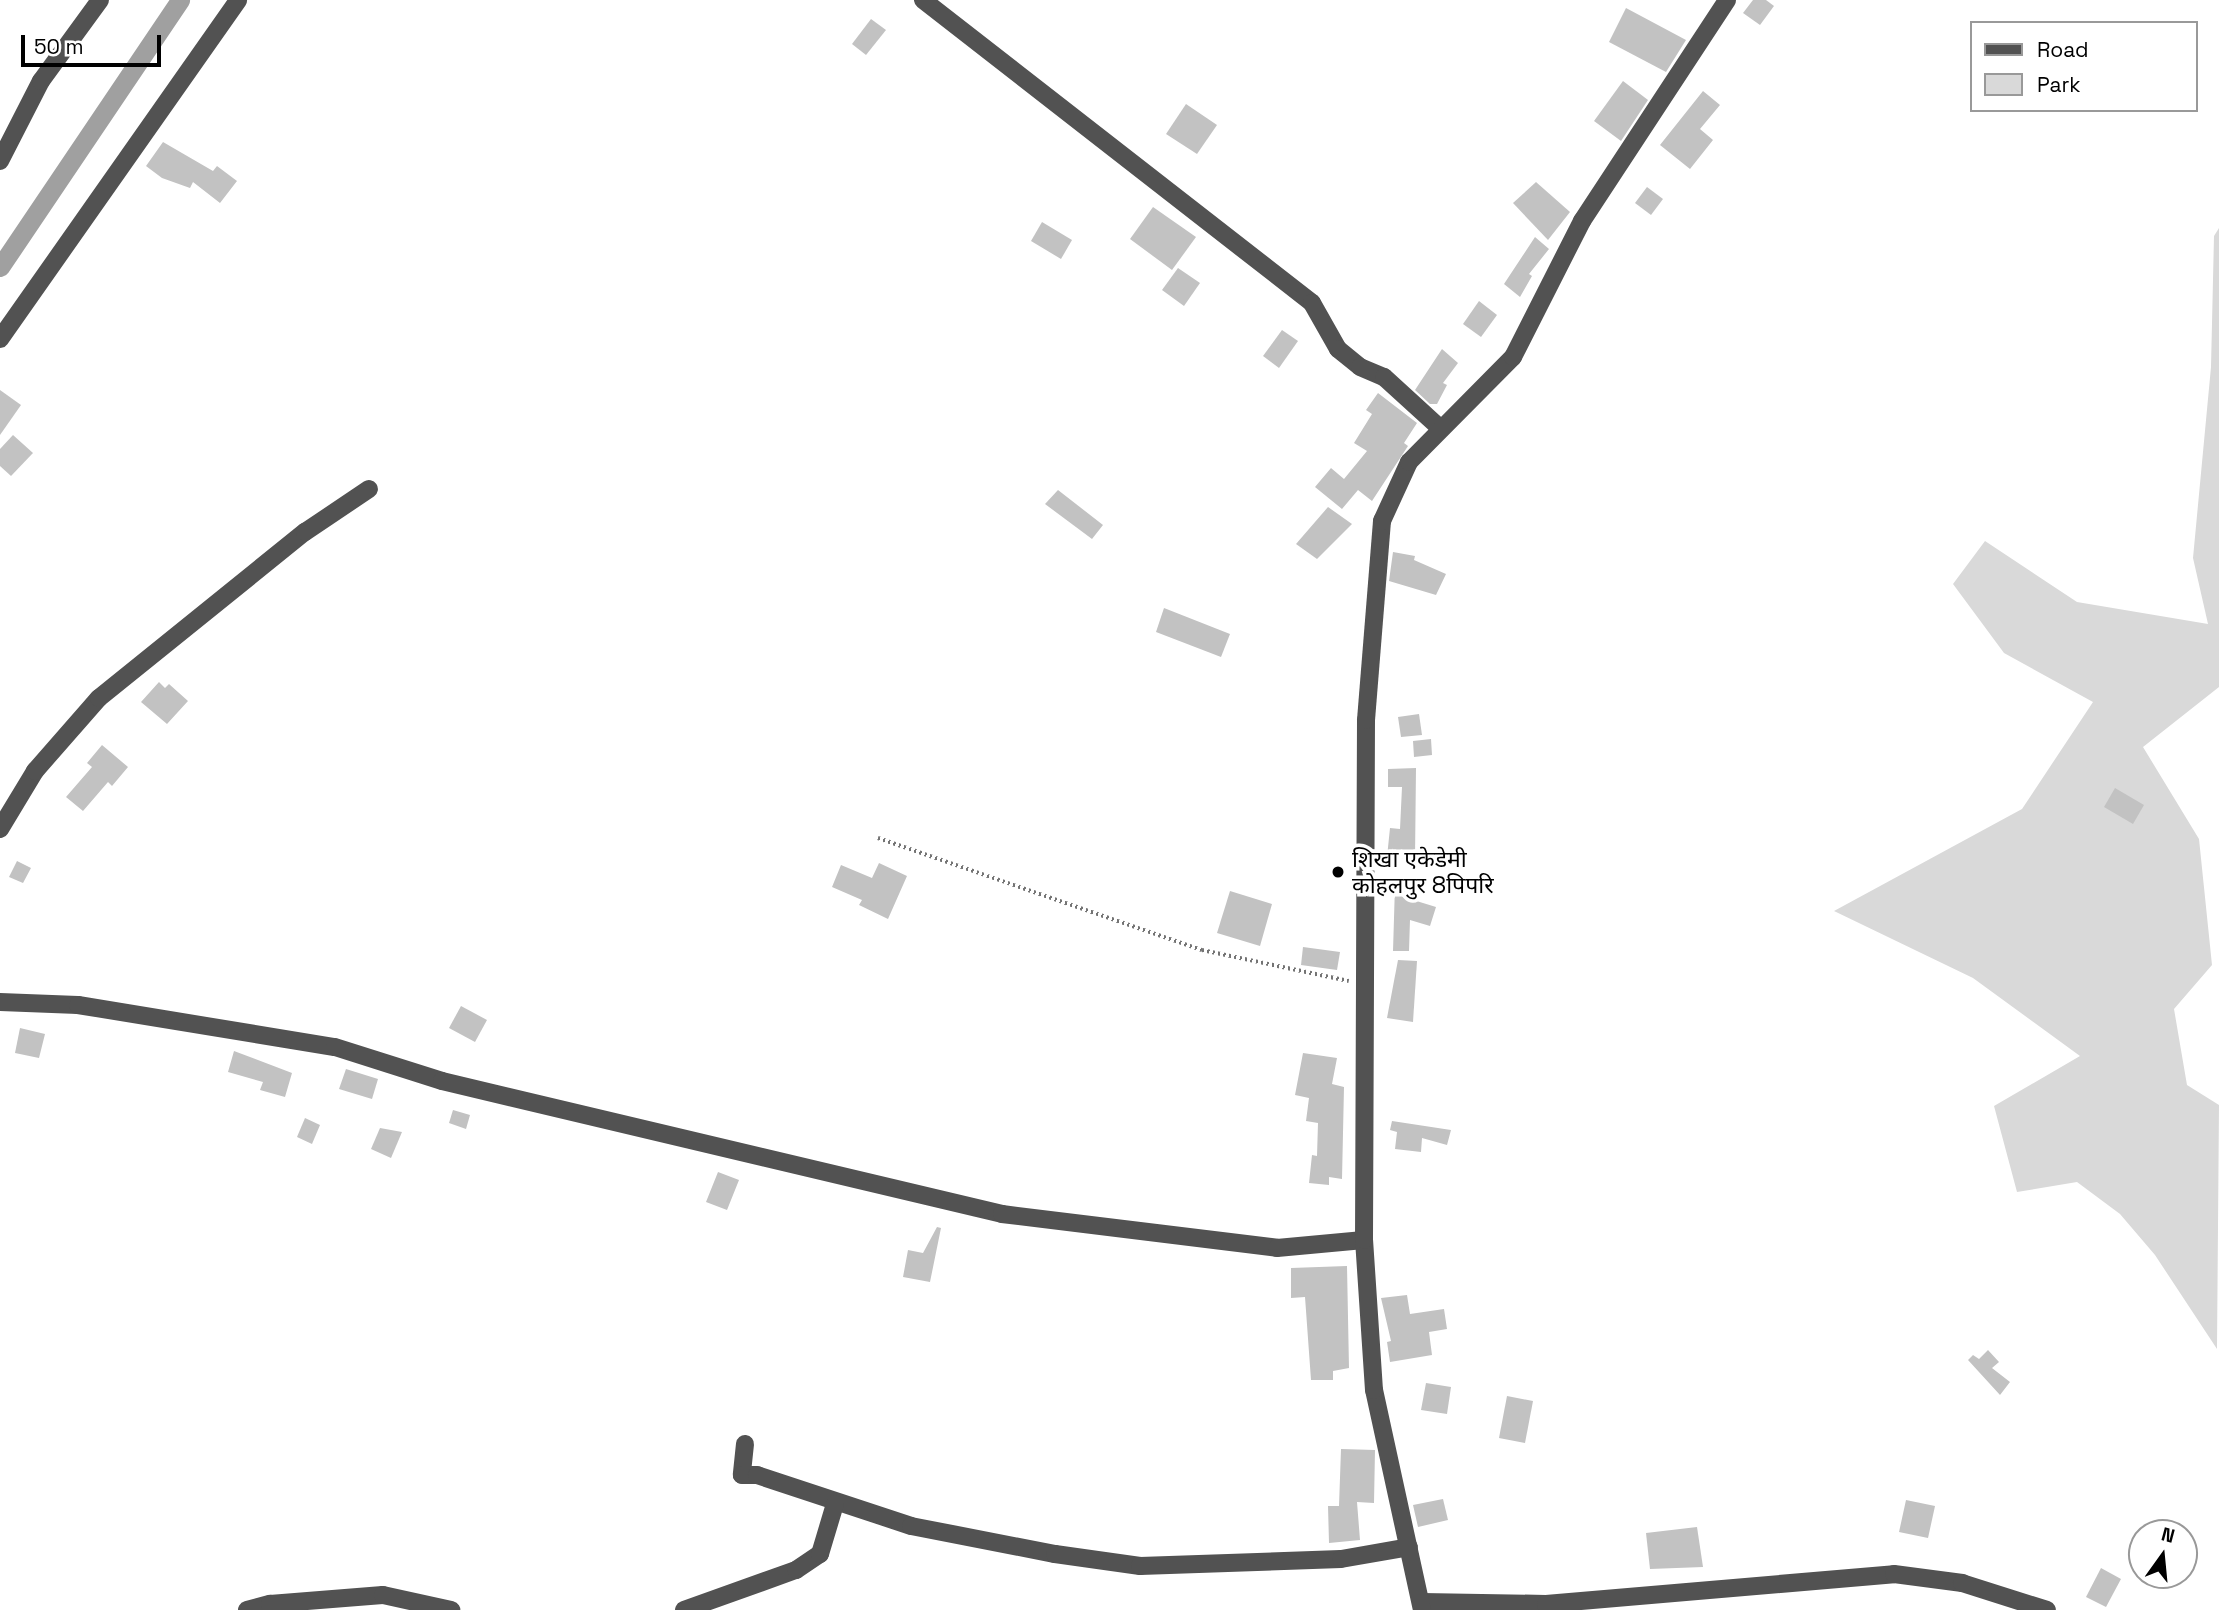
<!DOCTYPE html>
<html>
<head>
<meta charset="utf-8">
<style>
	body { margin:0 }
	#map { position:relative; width:2219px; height:1610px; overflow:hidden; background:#fff; font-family:"Space Grotesk","Noto Sans Devanagari",sans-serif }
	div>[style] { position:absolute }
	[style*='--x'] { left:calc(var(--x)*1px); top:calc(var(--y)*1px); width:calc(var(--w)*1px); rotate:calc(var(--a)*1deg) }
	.green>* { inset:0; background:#d9d9d9 }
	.canal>* { height:19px; margin:-9.5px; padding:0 9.5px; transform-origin:9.5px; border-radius:9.5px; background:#a0a0a0 }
	.building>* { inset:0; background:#c2c2c2 }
	.path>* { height:3.5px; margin-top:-1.75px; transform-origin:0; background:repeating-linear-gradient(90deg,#747474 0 2px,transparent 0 5.5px) }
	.minor>* { height:18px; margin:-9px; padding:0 9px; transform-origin:9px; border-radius:9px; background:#525252 }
	.dots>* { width:19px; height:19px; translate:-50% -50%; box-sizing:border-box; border:4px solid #fff; border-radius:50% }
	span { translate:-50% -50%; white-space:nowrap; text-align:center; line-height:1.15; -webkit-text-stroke:7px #fff; paint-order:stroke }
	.poi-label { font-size:23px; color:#000 }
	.left { translate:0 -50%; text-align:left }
	.legend { position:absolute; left:1970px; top:21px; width:228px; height:91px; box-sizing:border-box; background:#fff; border:2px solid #999; margin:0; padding:9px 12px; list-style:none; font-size:21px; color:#000 }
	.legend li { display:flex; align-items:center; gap:14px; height:35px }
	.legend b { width:35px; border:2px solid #999 }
	.north { position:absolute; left:2128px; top:1519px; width:70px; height:70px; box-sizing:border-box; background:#fff; border:2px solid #999; border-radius:50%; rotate:15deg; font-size:19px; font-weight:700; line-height:28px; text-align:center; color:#000 }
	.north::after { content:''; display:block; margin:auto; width:24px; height:32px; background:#000; clip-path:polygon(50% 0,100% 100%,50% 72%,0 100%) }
	.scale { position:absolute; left:21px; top:35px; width:140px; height:32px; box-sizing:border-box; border:4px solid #000; border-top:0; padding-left:9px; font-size:21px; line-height:24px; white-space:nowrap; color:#000; -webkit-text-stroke:5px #fff; paint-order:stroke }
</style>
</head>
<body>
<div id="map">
	<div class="green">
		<div style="clip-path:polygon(2219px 228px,2219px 687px,2143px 747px,2199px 839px,2212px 965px,2174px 1009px,2187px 1085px,2219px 1105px,2217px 1349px,2155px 1255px,2120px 1214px,2077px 1182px,2017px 1192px,1994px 1106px,2080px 1056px,1973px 978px,1834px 911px,2022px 809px,2093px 702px,2004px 653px,1953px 584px,1985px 541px,2077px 602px,2208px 624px,2193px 558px,2211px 367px,2214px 236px)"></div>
	</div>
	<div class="canal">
		<div style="--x:0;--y:267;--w:322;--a:-56"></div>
	</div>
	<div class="building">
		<div style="clip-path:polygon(1753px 0,1766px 0,1774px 6px,1760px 25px,1743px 13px)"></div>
		<div style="clip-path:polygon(1626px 8px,1686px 40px,1666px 72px,1609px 42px)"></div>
		<div style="clip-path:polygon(871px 19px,886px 30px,866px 55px,852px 44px)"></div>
		<div style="clip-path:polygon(1623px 81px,1648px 100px,1621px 141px,1594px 121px)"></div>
		<div style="clip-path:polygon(1703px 91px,1720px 105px,1700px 129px,1713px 140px,1690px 169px,1660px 145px)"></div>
		<div style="clip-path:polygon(1186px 104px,1217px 125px,1197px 154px,1166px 134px)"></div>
		<div style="clip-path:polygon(163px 142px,213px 171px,217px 166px,237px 181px,220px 203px,193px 182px,190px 188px,162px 178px,146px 166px)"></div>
		<div style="clip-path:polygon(1536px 182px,1570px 212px,1548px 240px,1513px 203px)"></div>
		<div style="clip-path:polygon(1647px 187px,1663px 199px,1651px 215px,1635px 203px)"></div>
		<div style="clip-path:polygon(1153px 207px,1196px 237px,1172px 270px,1130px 239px)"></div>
		<div style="clip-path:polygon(1042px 222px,1072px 240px,1061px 259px,1031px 241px)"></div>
		<div style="clip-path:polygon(1535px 237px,1549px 249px,1529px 274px,1532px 276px,1520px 297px,1504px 284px)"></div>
		<div style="clip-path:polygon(1178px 268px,1200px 283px,1184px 306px,1162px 290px)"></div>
		<div style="clip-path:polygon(1479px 301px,1497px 315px,1481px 337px,1463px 324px)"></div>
		<div style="clip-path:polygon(1282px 330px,1298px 341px,1279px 368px,1263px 356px)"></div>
		<div style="clip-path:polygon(1442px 349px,1458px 363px,1443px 383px,1447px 385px,1437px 404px,1430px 404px,1415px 390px)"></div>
		<div style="clip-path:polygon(0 390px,21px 405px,0 435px)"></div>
		<div style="clip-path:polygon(1378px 393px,1417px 423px,1404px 443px,1408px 446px,1372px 501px,1358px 490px,1342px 509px,1315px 487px,1331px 468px,1344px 479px,1367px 451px,1354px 443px,1372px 414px,1366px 410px)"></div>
		<div style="clip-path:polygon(13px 435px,33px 453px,11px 476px,0 466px,0 449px)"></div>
		<div style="clip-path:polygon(1058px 490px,1103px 525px,1092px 539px,1045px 504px)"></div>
		<div style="clip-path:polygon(1328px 507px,1352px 524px,1317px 559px,1296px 544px)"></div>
		<div style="clip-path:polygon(1393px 552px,1415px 556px,1414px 560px,1446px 574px,1436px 595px,1389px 581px)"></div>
		<div style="clip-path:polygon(1164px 608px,1230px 634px,1221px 657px,1156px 632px)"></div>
		<div style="clip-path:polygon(159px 682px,165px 688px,169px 684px,188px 701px,167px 724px,141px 702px)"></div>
		<div style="clip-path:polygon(1419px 714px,1422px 735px,1401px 737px,1398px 717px)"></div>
		<div style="clip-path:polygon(1431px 739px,1432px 755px,1414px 757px,1413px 741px)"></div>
		<div style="clip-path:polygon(102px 745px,128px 767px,112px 786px,108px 782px,83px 811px,66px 797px,92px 767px,87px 763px)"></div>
		<div style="clip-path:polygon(1416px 768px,1415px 859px,1387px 857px,1390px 828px,1400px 829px,1402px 787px,1388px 787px,1388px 769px)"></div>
		<div style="clip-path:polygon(2115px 788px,2144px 805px,2133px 824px,2104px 807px)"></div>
		<div style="clip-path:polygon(17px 861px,31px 868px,23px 883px,9px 877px)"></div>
		<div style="clip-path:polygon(879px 863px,907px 876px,888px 919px,859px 905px,862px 900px,832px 887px,841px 865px,872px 878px)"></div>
		<div style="clip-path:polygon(1395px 885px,1410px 885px,1410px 899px,1436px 907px,1430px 926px,1410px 920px,1409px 951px,1393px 951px)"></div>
		<div style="clip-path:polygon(1230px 891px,1272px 904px,1260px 946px,1217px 933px)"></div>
		<div style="clip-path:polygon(1303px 947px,1340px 952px,1337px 970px,1301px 965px)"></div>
		<div style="clip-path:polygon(1398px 960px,1417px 961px,1413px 1022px,1387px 1018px)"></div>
		<div style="clip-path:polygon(461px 1006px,487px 1020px,475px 1042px,449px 1028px)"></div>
		<div style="clip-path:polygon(20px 1028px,45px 1034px,39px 1058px,15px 1053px)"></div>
		<div style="clip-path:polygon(234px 1051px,292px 1073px,285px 1097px,260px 1090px,263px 1082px,228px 1072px)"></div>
		<div style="clip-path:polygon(1303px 1053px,1337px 1058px,1332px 1084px,1344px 1087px,1342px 1179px,1329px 1177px,1329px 1185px,1309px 1183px,1312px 1155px,1317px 1156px,1318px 1123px,1306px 1121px,1309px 1098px,1295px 1095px)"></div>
		<div style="clip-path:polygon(346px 1069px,378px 1079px,372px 1099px,339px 1089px)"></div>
		<div style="clip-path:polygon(453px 1110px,470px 1115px,466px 1129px,449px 1123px)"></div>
		<div style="clip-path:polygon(305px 1118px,320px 1125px,312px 1144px,297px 1137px)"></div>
		<div style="clip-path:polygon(1392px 1121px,1451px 1130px,1447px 1145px,1422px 1138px,1421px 1152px,1395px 1149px,1397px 1132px,1390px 1130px)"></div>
		<div style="clip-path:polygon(380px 1128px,402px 1132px,391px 1158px,371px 1149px)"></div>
		<div style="clip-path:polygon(718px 1172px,739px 1180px,727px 1210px,706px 1202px)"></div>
		<div style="clip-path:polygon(937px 1227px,941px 1228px,930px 1282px,903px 1277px,908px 1250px,923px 1253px)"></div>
		<div style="clip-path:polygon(1347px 1266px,1349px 1368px,1333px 1371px,1333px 1380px,1311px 1380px,1305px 1297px,1291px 1298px,1291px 1268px)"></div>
		<div style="clip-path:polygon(1407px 1295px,1410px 1314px,1444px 1309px,1447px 1329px,1429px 1332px,1432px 1355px,1390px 1362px,1387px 1342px,1391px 1341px,1381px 1298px)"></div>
		<div style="clip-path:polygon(1988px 1350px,1999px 1362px,1992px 1368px,2010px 1382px,2000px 1395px,1968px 1360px,1973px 1355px,1979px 1359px)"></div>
		<div style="clip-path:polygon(1426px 1383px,1451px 1387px,1447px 1414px,1421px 1410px)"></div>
		<div style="clip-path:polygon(1507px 1396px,1533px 1401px,1525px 1443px,1499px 1438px)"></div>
		<div style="clip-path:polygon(1341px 1449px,1375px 1450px,1374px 1503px,1357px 1502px,1360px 1540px,1329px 1543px,1328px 1506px,1339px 1506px)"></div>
		<div style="clip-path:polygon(1443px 1499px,1448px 1520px,1418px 1527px,1413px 1505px)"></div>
		<div style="clip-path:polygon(1906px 1500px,1935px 1506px,1928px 1538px,1899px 1532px)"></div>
		<div style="clip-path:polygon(1697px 1527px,1703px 1567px,1650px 1569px,1646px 1533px)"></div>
		<div style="clip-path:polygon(2101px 1568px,2121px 1579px,2106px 1607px,2086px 1597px)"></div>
	</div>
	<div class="path">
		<div style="--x:878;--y:838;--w:343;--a:19.1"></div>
		<div style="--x:1202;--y:950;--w:150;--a:11.9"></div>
	</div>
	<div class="minor">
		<div style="--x:923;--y:0;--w:493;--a:37.9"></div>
		<div style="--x:1312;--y:303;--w:53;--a:60.5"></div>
		<div style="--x:1338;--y:349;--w:28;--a:39"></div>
		<div style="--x:1360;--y:367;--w:26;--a:23"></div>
		<div style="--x:1384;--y:377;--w:77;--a:42.4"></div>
		<div style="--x:0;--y:161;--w:90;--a:-62.9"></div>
		<div style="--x:41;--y:81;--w:100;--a:-53.9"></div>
		<div style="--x:0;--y:339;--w:414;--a:-54.9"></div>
		<div style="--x:0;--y:829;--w:68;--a:-58.9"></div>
		<div style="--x:35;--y:771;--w:97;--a:-48.8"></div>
		<div style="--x:99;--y:698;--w:265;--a:-38.9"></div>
		<div style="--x:305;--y:532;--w:77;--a:-33.9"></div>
		<div style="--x:0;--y:1002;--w:78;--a:2.2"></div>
		<div style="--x:78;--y:1005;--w:260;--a:9.3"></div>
		<div style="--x:335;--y:1047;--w:112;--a:17.6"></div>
		<div style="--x:442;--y:1081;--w:576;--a:13.36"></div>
		<div style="--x:1002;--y:1214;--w:277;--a:7"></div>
		<div style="--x:1277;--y:1248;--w:87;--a:-5.3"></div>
		<div style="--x:745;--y:1444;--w:31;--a:96"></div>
		<div style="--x:742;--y:1475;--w:15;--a:0"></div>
		<div style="--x:757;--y:1475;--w:162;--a:18.3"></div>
		<div style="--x:911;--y:1526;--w:147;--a:11"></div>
		<div style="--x:1055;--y:1554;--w:86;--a:8"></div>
		<div style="--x:1140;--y:1566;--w:201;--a:-2"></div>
		<div style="--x:1341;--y:1559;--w:69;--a:-10"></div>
		<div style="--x:1422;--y:1602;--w:124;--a:0.9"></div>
		<div style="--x:1546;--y:1604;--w:349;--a:-4.9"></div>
		<div style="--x:1894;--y:1574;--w:69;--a:7.5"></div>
		<div style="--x:1962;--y:1583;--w:89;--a:17.6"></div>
		<div style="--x:247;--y:1610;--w:24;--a:-15"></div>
		<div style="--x:270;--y:1604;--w:113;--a:-4.6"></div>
		<div style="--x:383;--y:1595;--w:70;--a:12.4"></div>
		<div style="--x:684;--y:1610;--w:119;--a:-19.7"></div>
		<div style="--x:796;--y:1570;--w:29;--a:-34"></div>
		<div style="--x:820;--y:1554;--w:52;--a:-73.3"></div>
		<div style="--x:1422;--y:1610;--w:225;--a:-102.3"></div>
		<div style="--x:1374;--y:1390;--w:150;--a:-93.8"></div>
		<div style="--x:1364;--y:1240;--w:520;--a:-89.78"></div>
		<div style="--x:1366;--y:720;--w:200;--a:-85.4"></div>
		<div style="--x:1382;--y:521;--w:65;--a:-65.4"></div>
		<div style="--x:1409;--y:462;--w:148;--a:-45.3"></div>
		<div style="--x:1513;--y:357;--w:153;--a:-63.1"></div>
		<div style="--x:1582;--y:221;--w:264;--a:-56.7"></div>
	</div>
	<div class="dots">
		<div style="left:1338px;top:872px;background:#000"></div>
	</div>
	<div class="poi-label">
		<span class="left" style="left:1352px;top:872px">शिखा एकेडेमी<br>कोहलपुर 8पिपरि</span>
	</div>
	<ul class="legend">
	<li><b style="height:9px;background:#525252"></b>Road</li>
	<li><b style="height:19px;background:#d9d9d9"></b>Park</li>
	</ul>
	<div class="north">N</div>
	<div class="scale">50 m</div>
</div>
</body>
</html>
